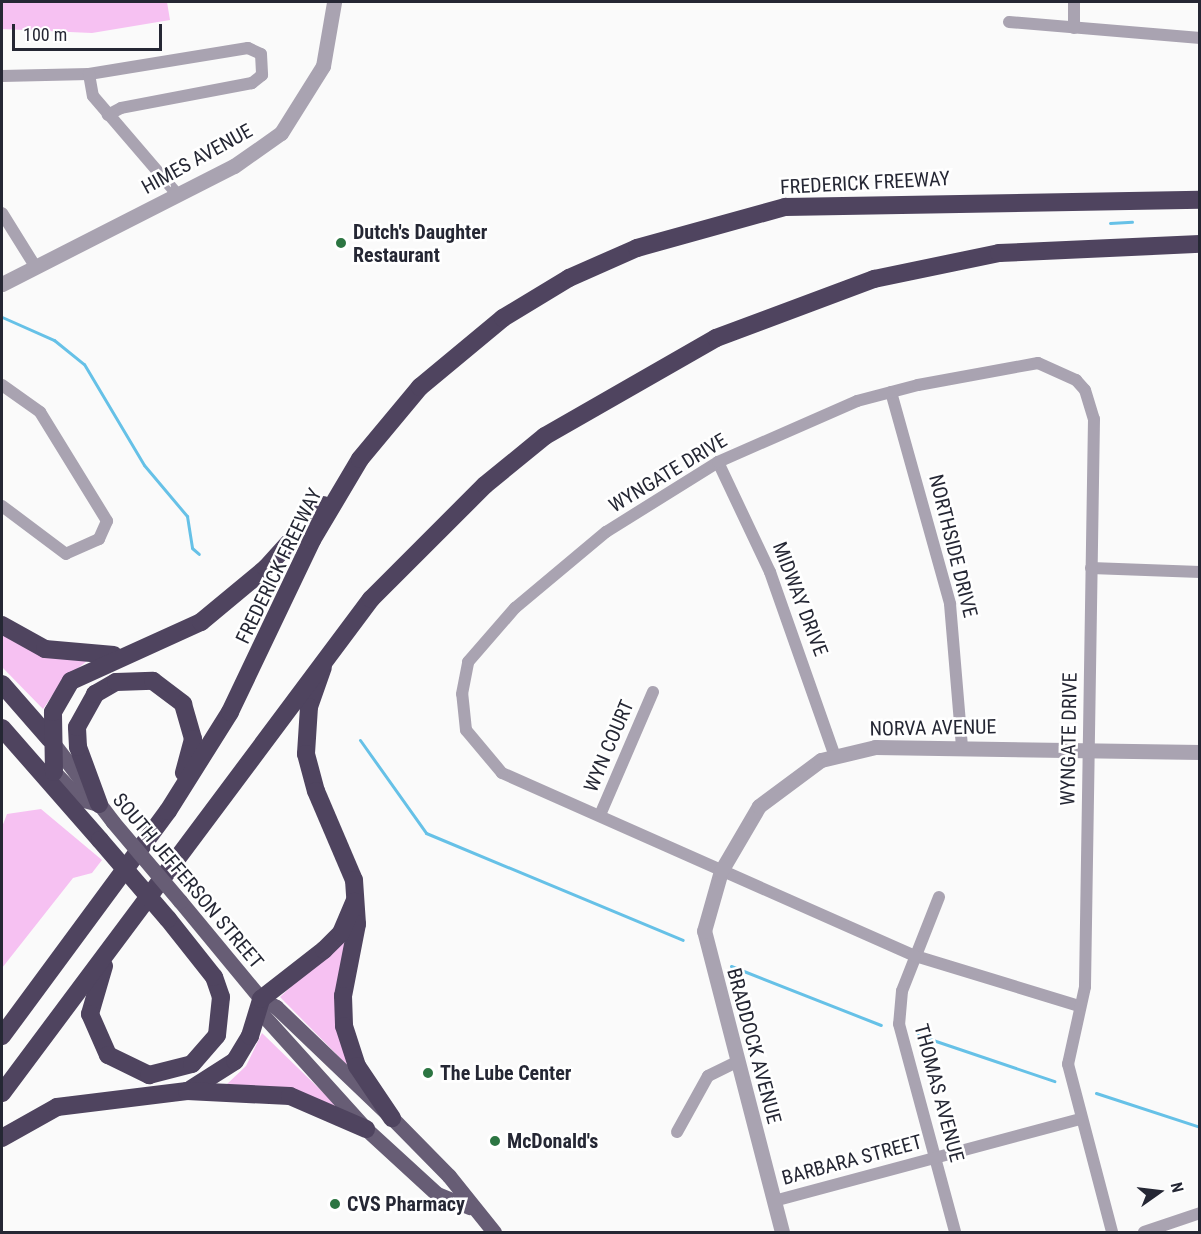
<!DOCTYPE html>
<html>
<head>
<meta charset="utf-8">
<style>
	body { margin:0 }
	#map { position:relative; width:1201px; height:1234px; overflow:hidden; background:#fafafa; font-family:"Roboto Condensed",sans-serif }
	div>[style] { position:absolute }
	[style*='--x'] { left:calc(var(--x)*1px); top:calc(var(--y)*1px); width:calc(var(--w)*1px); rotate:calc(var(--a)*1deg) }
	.green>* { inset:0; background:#f6c1f2 }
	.stream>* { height:3px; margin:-1.5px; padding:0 1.5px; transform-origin:1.5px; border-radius:1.5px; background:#66c1e7 }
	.minor>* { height:12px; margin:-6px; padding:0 6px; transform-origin:6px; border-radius:6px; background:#a9a3b1 }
	.tertiary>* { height:15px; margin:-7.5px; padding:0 7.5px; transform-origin:7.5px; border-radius:7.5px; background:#a9a3b1 }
	.primary>* { height:15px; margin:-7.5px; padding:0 7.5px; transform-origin:7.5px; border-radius:7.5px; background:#675d75 }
	.motorway>* { height:18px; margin:-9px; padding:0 9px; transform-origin:9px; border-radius:9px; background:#4f445f }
	.primary-bridge>* { height:15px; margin:-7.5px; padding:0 7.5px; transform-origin:7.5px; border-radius:7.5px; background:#675d75 }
	.motorway-bridge>* { height:18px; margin:-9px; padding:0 9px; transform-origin:9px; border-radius:9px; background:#4f445f }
	.dots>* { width:16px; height:16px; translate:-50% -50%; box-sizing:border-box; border:3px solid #fff; border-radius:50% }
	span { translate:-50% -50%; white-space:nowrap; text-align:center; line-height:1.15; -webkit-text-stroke:5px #fff; paint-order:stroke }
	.street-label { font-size:20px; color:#252734 }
	.poi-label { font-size:20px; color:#252734; font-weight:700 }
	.left { translate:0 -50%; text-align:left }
	.frame { position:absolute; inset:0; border:3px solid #252734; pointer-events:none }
	.north { position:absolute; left:1129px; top:1162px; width:60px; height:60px; -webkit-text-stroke:4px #fff; paint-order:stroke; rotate:76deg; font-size:16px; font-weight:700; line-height:24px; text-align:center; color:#252734 }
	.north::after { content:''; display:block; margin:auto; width:21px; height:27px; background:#252734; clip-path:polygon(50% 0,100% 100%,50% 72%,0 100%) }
	.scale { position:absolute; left:12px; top:24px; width:150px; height:27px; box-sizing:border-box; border:3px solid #252734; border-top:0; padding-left:8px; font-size:18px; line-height:21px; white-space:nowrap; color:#252734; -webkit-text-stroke:4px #fff; paint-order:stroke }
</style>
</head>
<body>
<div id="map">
	<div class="green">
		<div style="clip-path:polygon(2px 2px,167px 2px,170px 20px,92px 33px,2px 29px)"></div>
		<div style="clip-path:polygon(2px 633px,87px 661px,63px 680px,43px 709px,2px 667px)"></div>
		<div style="clip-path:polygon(41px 809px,102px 860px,92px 873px,73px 878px,2px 968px,2px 827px,7px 814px)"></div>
		<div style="clip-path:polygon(345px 936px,344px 960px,355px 1073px,280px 997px)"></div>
		<div style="clip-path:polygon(262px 1033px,335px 1104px,337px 1107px,226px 1085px,246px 1066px)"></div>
	</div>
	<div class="stream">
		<div style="--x:1110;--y:223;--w:22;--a:-3"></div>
		<div style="--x:2;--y:317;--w:57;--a:23.9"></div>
		<div style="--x:54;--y:340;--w:38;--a:39"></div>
		<div style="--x:84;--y:364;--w:117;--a:59.3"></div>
		<div style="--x:144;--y:465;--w:67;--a:49.9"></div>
		<div style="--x:187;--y:516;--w:32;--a:81"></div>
		<div style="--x:192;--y:548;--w:9;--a:41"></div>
		<div style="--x:360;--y:740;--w:114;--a:54.6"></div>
		<div style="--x:426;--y:833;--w:278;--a:22.6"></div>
		<div style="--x:731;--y:966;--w:161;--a:21.5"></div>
		<div style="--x:918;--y:1035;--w:144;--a:18.7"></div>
		<div style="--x:1096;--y:1093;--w:109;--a:18.1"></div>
	</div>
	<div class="minor">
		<div style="--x:1009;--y:22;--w:192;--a:4.8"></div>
		<div style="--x:1074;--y:28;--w:26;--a:-90"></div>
		<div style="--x:89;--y:74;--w:161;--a:-9.3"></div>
		<div style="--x:248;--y:48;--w:14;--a:25"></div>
		<div style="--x:261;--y:54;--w:21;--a:87"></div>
		<div style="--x:262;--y:75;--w:13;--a:141"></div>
		<div style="--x:252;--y:83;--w:133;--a:169.2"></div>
		<div style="--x:121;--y:108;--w:15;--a:152"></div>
		<div style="--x:2;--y:76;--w:87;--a:-1.3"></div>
		<div style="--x:89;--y:74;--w:22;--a:80"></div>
		<div style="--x:93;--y:96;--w:130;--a:49.4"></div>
		<div style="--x:2;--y:213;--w:62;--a:58.1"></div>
		<div style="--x:2;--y:385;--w:47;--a:35.4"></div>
		<div style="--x:40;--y:412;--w:128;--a:58.4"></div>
		<div style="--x:107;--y:521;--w:20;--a:114"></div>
		<div style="--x:99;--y:539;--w:36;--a:156"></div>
		<div style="--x:66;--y:554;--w:80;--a:-143.1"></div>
		<div style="--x:891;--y:392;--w:220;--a:74.4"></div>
		<div style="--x:950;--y:604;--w:144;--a:85.2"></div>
		<div style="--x:718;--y:462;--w:122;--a:64.7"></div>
		<div style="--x:770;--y:572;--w:193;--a:70.6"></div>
		<div style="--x:1091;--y:568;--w:109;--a:2.1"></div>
		<div style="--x:600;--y:815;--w:134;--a:-66.7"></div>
		<div style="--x:939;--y:897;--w:101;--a:111.5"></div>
		<div style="--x:902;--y:991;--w:33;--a:95"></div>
		<div style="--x:899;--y:1024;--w:215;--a:74.9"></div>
		<div style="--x:1079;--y:1006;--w:171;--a:-163"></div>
		<div style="--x:915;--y:956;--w:452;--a:-156.1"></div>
		<div style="--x:502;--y:773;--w:56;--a:-129.9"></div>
		<div style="--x:466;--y:730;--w:36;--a:-96"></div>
		<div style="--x:462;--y:694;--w:33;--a:-79"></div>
		<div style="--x:468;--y:662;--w:72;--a:-49"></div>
		<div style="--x:515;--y:608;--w:119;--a:-39.9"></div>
		<div style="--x:606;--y:532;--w:132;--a:-32"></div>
		<div style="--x:718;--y:462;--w:152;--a:-23.7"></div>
		<div style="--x:857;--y:401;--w:63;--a:-14.7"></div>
		<div style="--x:918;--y:385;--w:122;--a:-10.4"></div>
		<div style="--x:1038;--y:363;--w:42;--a:24.1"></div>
		<div style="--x:1076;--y:380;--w:13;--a:48"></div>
		<div style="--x:1085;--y:390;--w:30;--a:73"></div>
		<div style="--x:1094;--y:419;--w:568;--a:90.91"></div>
		<div style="--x:1085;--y:987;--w:79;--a:102.4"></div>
		<div style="--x:1068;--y:1064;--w:174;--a:75.3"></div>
		<div style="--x:677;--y:1132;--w:64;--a:-61"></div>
		<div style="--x:708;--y:1076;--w:32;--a:-26"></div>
		<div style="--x:774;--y:1201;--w:317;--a:-15"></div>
		<div style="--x:1144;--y:1232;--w:59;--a:-18.7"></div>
	</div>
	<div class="tertiary">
		<div style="--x:2;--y:284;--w:260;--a:-27"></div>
		<div style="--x:234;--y:166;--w:57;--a:-35.1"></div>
		<div style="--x:281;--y:133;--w:79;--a:-57.9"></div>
		<div style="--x:323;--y:66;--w:65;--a:-80.2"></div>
		<div style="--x:782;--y:1232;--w:311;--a:-104.5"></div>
		<div style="--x:704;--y:931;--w:62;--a:-74.2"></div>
		<div style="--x:721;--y:871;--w:75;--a:-59.7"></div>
		<div style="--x:759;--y:806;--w:77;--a:-36.6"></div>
		<div style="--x:821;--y:760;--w:56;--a:-13.5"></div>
		<div style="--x:875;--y:747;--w:325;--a:0.9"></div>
	</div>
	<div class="primary">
		<div style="--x:50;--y:739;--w:104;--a:52.8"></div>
		<div style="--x:54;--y:772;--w:37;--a:46"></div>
		<div style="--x:80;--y:799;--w:20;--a:15"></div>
		<div style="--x:180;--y:901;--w:127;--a:50.4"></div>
		<div style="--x:261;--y:999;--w:17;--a:28"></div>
		<div style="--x:276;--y:1007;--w:161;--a:43.7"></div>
		<div style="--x:392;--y:1118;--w:81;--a:45.5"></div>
		<div style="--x:449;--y:1176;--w:72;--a:51.2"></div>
		<div style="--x:261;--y:999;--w:15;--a:86"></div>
		<div style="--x:262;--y:1014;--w:155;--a:47.9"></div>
		<div style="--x:366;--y:1129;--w:96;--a:42.5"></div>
		<div style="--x:437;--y:1194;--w:35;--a:22"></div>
	</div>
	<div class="motorway">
		<div style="--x:2;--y:625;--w:49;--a:29.2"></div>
		<div style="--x:45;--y:649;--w:69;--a:5"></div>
		<div style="--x:323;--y:667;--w:42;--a:109.3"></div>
		<div style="--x:309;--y:707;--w:47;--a:93.7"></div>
		<div style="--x:306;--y:754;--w:38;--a:75"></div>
		<div style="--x:316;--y:791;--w:97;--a:66.9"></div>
		<div style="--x:354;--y:880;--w:44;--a:86.1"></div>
		<div style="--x:357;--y:924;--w:73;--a:101"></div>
		<div style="--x:343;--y:996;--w:30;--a:88"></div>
		<div style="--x:344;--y:1026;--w:42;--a:72"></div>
		<div style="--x:357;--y:1066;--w:63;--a:56.1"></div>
		<div style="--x:2;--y:684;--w:73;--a:48.9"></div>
		<div style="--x:2;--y:728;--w:149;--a:48.8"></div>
		<div style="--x:54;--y:772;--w:60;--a:-91"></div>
		<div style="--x:53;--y:712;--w:36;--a:-60"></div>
		<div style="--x:71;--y:681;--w:143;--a:-24.4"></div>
		<div style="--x:201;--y:622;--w:85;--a:-39.7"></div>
		<div style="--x:266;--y:568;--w:85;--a:-47.9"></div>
		<div style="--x:99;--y:804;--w:61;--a:-110.2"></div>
		<div style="--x:78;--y:747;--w:20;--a:-93"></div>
		<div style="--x:77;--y:727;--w:38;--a:-61"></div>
		<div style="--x:95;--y:694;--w:24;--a:-30"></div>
		<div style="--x:116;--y:682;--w:37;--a:-2"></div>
		<div style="--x:153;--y:681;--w:38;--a:37"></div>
		<div style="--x:183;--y:704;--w:36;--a:74"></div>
		<div style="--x:193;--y:739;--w:35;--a:105"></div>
		<div style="--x:104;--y:966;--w:50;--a:106.3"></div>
		<div style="--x:90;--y:1014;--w:45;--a:66.3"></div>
		<div style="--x:108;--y:1055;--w:46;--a:26"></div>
		<div style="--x:149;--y:1075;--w:44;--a:-14.3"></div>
		<div style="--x:192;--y:1064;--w:38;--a:-49"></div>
		<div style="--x:217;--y:1035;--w:38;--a:-84"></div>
		<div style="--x:221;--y:997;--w:21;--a:-109"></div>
		<div style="--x:214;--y:977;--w:74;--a:-128.4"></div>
		<div style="--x:2;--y:1036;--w:280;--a:-53.6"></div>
		<div style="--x:168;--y:811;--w:117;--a:-57.9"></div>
		<div style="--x:230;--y:712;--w:191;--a:-64.5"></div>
		<div style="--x:312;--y:540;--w:94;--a:-59.3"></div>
		<div style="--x:360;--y:459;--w:94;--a:-50.2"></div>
		<div style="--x:420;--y:387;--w:108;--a:-39.7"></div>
		<div style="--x:503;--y:318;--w:77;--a:-31.2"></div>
		<div style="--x:569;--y:278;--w:74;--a:-23.8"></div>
		<div style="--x:637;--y:248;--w:154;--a:-15.5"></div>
		<div style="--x:785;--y:207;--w:415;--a:-1"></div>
		<div style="--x:191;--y:1089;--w:52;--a:-32.5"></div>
		<div style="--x:235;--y:1061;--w:29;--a:-59"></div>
		<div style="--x:250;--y:1036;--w:39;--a:-73"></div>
		<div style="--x:261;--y:999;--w:80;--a:-37.9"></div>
		<div style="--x:324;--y:950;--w:24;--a:-45"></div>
		<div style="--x:341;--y:933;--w:34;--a:-67"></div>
		<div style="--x:2;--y:1093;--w:617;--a:-53.24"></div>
		<div style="--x:371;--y:599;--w:161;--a:-45"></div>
		<div style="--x:485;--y:485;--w:77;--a:-39.2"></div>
		<div style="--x:545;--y:436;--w:197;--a:-29.8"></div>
		<div style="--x:716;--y:338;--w:169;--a:-20.5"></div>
		<div style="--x:874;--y:279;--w:128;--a:-11.7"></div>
		<div style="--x:999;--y:253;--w:201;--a:-2.6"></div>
		<div style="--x:2;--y:1138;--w:63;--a:-29.4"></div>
		<div style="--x:57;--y:1107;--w:131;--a:-7"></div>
		<div style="--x:187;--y:1091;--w:103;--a:2.8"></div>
		<div style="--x:290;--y:1096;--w:83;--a:23.5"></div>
	</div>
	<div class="primary-bridge">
		<div style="--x:113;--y:822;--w:104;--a:49.7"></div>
	</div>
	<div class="motorway-bridge">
		<div style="--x:100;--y:840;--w:104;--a:49.3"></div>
	</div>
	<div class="dots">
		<div style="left:341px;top:243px;background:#2c7542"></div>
		<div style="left:428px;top:1073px;background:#2c7542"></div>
		<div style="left:495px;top:1141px;background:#2c7542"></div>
		<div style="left:335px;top:1204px;background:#2c7542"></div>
	</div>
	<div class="street-label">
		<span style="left:197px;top:159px;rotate:-29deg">HIMES AVENUE</span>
		<span style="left:865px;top:183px;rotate:-3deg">FREDERICK FREEWAY</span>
		<span style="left:668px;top:473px;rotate:-31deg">WYNGATE DRIVE</span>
		<span style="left:953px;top:546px;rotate:76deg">NORTHSIDE DRIVE</span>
		<span style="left:279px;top:566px;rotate:-64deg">FREDERICK FREEWAY</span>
		<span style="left:800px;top:599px;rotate:69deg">MIDWAY DRIVE</span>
		<span style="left:933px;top:728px;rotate:-1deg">NORVA AVENUE</span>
		<span style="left:1069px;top:739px;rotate:-89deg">WYNGATE DRIVE</span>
		<span style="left:609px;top:746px;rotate:-67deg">WYN COURT</span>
		<span style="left:188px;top:881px;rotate:50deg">SOUTH JEFFERSON STREET</span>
		<span style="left:754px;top:1046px;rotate:75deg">BRADDOCK AVENUE</span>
		<span style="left:939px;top:1093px;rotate:75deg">THOMAS AVENUE</span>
		<span style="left:852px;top:1160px;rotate:-15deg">BARBARA STREET</span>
	</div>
	<div class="poi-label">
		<span class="left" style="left:353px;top:244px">Dutch's Daughter<br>Restaurant</span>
		<span class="left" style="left:440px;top:1073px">The Lube Center</span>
		<span class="left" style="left:507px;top:1141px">McDonald's</span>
		<span class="left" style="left:347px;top:1204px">CVS Pharmacy</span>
	</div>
	<div class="frame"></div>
	<div class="north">N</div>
	<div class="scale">100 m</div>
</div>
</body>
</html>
